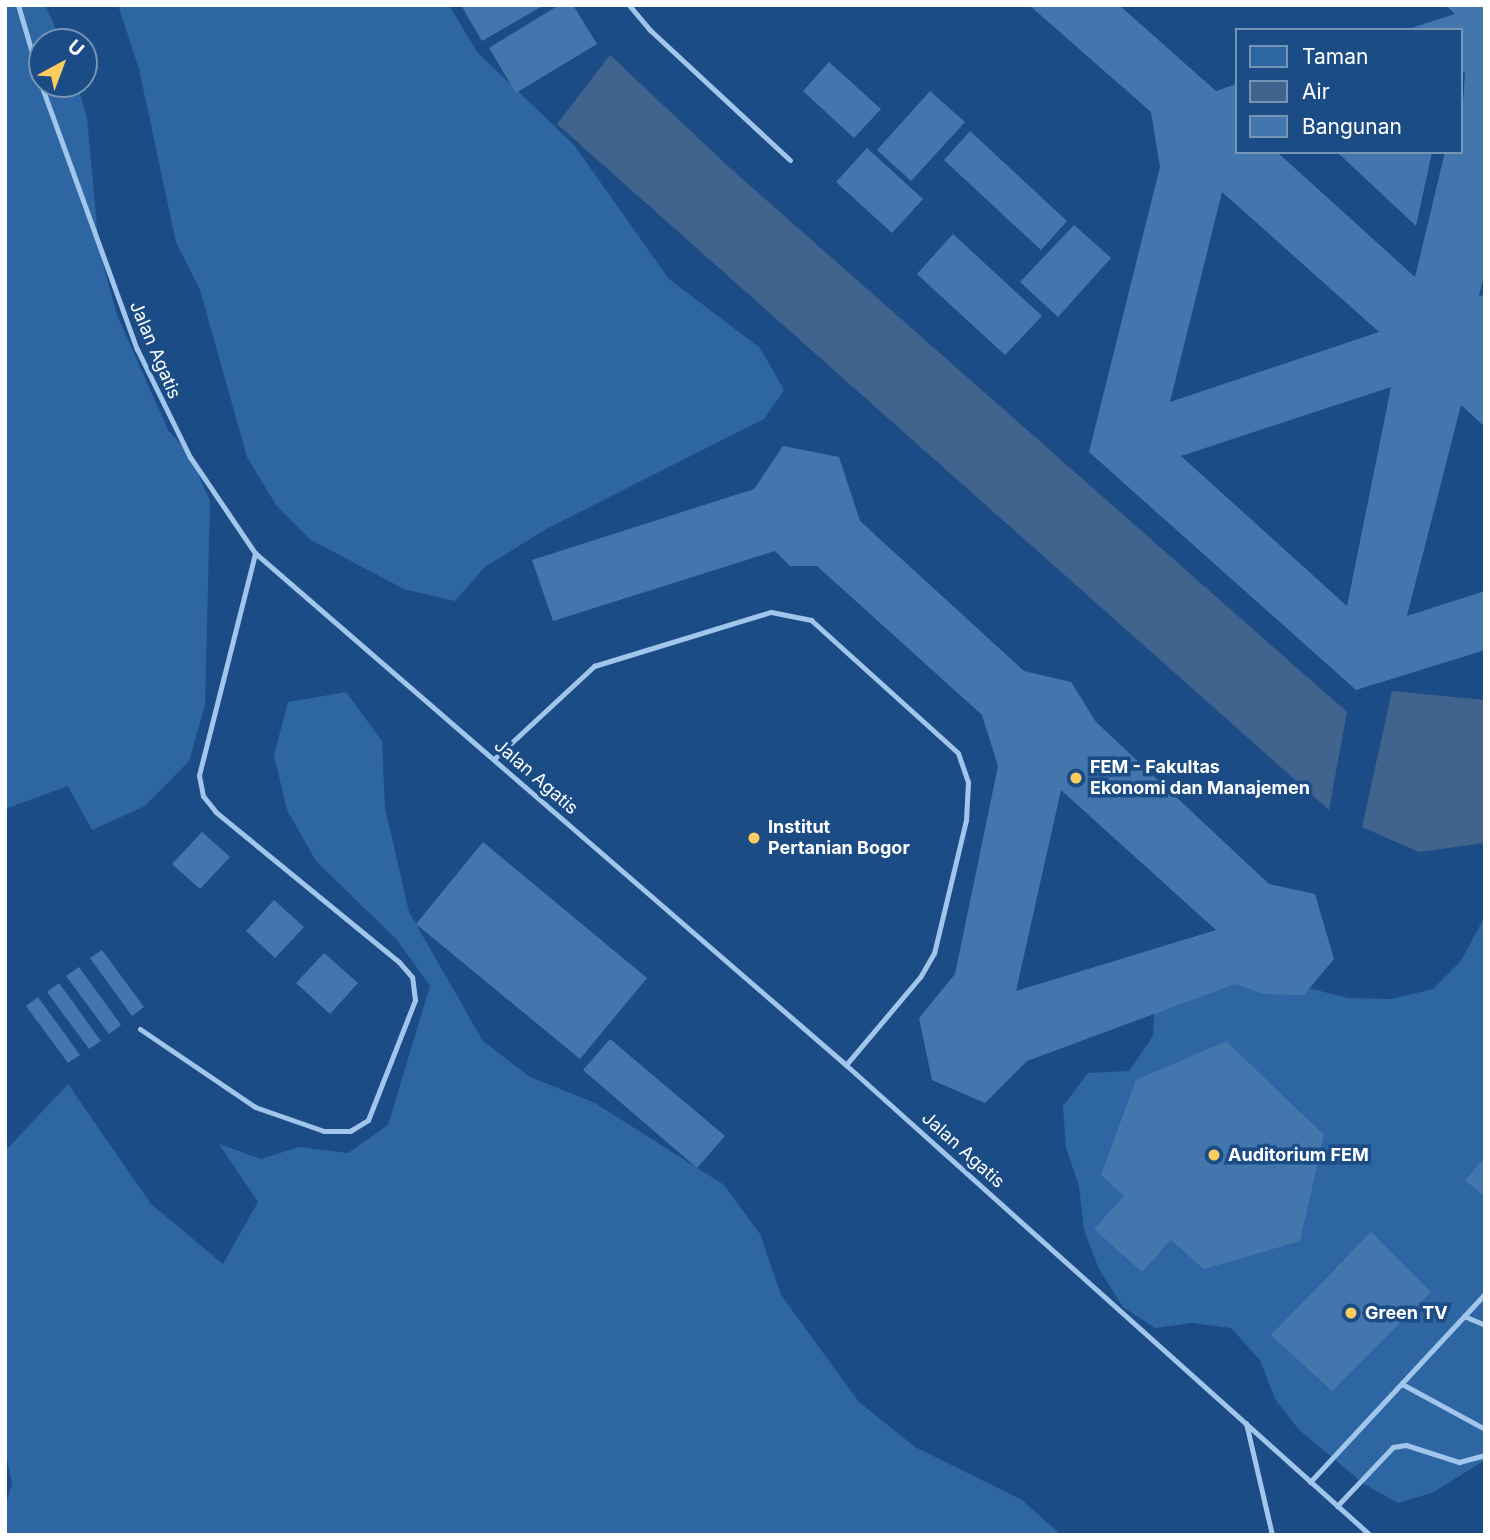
<!DOCTYPE html>
<html>
<head>
<meta charset="utf-8">
<style>
	body { margin:0 }
	#map { position:relative; width:1490px; height:1540px; overflow:hidden; background:#1b4c85; font-family:Inter,sans-serif }
	div>[style] { position:absolute }
	[style*='--x'] { left:calc(var(--x)*1px); top:calc(var(--y)*1px); width:calc(var(--w)*1px); rotate:calc(var(--a)*1deg) }
	.green>* { inset:0; background:#2e66a3 }
	.water>* { inset:0; background:#40648e }
	.building>* { inset:0; background:#4476ae }
	.lane>* { height:5px; margin:-2.5px; padding:0 2.5px; transform-origin:2.5px; border-radius:2.5px; background:#a2c5eb }
	.dots>* { width:19px; height:19px; translate:-50% -50%; box-sizing:border-box; border:4px solid #1b4c85; border-radius:50% }
	span { translate:-50% -50%; white-space:nowrap; text-align:center; line-height:1.15; -webkit-text-stroke:7px #1b4c85; paint-order:stroke }
	.street-label { font-size:18px; color:#fff }
	.poi-label { font-size:18px; color:#fff; font-weight:700 }
	.left { translate:0 -50%; text-align:left }
	.frame { position:absolute; inset:0; border:7px solid #fff; pointer-events:none }
	.legend { position:absolute; left:1235px; top:28px; width:228px; height:126px; box-sizing:border-box; background:#1b4c85; border:2px solid #7694b6; margin:0; padding:9px 12px; list-style:none; font-size:21px; color:#fff }
	.legend li { display:flex; align-items:center; gap:14px; height:35px }
	.legend b { width:35px; border:2px solid #7694b6 }
	.north { position:absolute; left:28px; top:28px; width:70px; height:70px; box-sizing:border-box; background:#1b4c85; border:2px solid #7694b6; border-radius:50%; rotate:41deg; font-size:19px; font-weight:700; line-height:28px; text-align:center; color:#fff }
	.north::after { content:''; display:block; margin:auto; width:24px; height:32px; background:#fdcc5e; clip-path:polygon(50% 0,100% 100%,50% 72%,0 100%) }
</style>
</head>
<body>
<div id="map">
	<div class="green">
		<div style="clip-path:polygon(5px 5px,45px 5px,62px 42px,42px 42px,42px 84px,77px 84px,87px 118px,99px 249px,117px 315px,168px 430px,189px 453px,210px 501px,205px 705px,189px 761px,145px 806px,92px 830px,68px 786px,5px 809px)"></div>
		<div style="clip-path:polygon(118px 5px,449px 5px,477px 52px,574px 145px,669px 279px,760px 348px,784px 390px,764px 419px,546px 529px,485px 567px,455px 601px,404px 589px,311px 540px,276px 505px,247px 457px,200px 290px,176px 242px,139px 69px)"></div>
		<div style="clip-path:polygon(346px 692px,382px 741px,385px 808px,409px 912px,483px 1041px,530px 1077px,595px 1103px,724px 1185px,760px 1234px,781px 1295px,859px 1402px,915px 1447px,1022px 1500px,1061px 1535px,5px 1535px,5px 1506px,12px 1484px,5px 1449px,5px 1151px,68px 1084px,151px 1204px,223px 1264px,258px 1202px,219px 1144px,261px 1159px,299px 1147px,348px 1153px,388px 1125px,430px 986px,397px 940px,316px 861px,287px 810px,274px 755px,288px 702px)"></div>
		<div style="clip-path:polygon(1485px 916px,1485px 1460px,1432px 1493px,1398px 1503px,1364px 1484px,1299px 1430px,1275px 1399px,1260px 1360px,1231px 1328px,1192px 1323px,1155px 1328px,1123px 1307px,1099px 1269px,1084px 1230px,1079px 1186px,1066px 1148px,1063px 1106px,1088px 1073px,1129px 1071px,1153px 1036px,1155px 992px,1273px 979px,1348px 998px,1391px 999px,1433px 989px,1461px 961px)"></div>
	</div>
	<div class="water">
		<div style="clip-path:polygon(610px 55px,731px 169px,1347px 712px,1329px 810px,557px 124px)"></div>
		<div style="clip-path:polygon(1392px 691px,1485px 700px,1485px 843px,1419px 852px,1362px 827px)"></div>
	</div>
	<div class="building">
		<div style="clip-path:polygon(461px 5px,544px 5px,482px 41px)"></div>
		<div style="clip-path:polygon(559px 5px,573px 5px,597px 44px,516px 93px,489px 48px)"></div>
		<div style="clip-path:polygon(evenodd,1029px 5px,1119px 5px,1216px 91px,1236px 84px,1236px 152px,1277px 152px,1415px 277px,1445px 152px,1460px 152px,1465px 72px,1460px 73px,1460px 30px,1408px 29px,1455px 14px,1445px 5px,1485px 5px,1485px 271px,1479px 296px,1485px 295px,1485px 427px,1461px 405px,1407px 616px,1485px 591px,1485px 650px,1356px 690px,1089px 452px,1160px 167px,1151px 112px,1029px 5px,1222px 192px,1379px 332px,1170px 402px,1222px 192px,1029px 5px,1391px 387px,1347px 606px,1181px 456px,1391px 387px)"></div>
		<div style="clip-path:polygon(829px 62px,881px 109px,854px 138px,803px 91px)"></div>
		<div style="clip-path:polygon(930px 91px,965px 122px,911px 181px,877px 150px)"></div>
		<div style="clip-path:polygon(970px 131px,1067px 221px,1041px 250px,944px 160px)"></div>
		<div style="clip-path:polygon(867px 148px,923px 199px,892px 233px,836px 182px)"></div>
		<div style="clip-path:polygon(1337px 152px,1432px 152px,1416px 226px)"></div>
		<div style="clip-path:polygon(1074px 225px,1111px 258px,1058px 317px,1020px 282px)"></div>
		<div style="clip-path:polygon(953px 234px,1042px 316px,1005px 355px,917px 274px)"></div>
		<div style="clip-path:polygon(evenodd,783px 446px,839px 457px,860px 521px,1024px 671px,1071px 682px,1096px 722px,1269px 884px,1315px 894px,1334px 959px,1304px 995px,1264px 994px,1235px 984px,1027px 1061px,985px 1103px,932px 1080px,919px 1018px,955px 974px,998px 766px,982px 715px,817px 566px,790px 566px,775px 551px,553px 621px,532px 560px,754px 489px,783px 446px,1061px 790px,1216px 930px,1016px 991px,1061px 790px)"></div>
		<div style="clip-path:polygon(202px 832px,230px 857px,200px 889px,172px 864px)"></div>
		<div style="clip-path:polygon(483px 842px,647px 978px,580px 1059px,416px 924px)"></div>
		<div style="clip-path:polygon(274px 900px,304px 927px,275px 958px,246px 931px)"></div>
		<div style="clip-path:polygon(102px 950px,144px 1007px,132px 1016px,90px 958px)"></div>
		<div style="clip-path:polygon(324px 953px,358px 983px,330px 1014px,296px 983px)"></div>
		<div style="clip-path:polygon(79px 967px,121px 1025px,109px 1034px,66px 976px)"></div>
		<div style="clip-path:polygon(59px 983px,101px 1041px,89px 1049px,47px 992px)"></div>
		<div style="clip-path:polygon(38px 997px,80px 1055px,68px 1063px,26px 1006px)"></div>
		<div style="clip-path:polygon(610px 1039px,725px 1136px,697px 1168px,583px 1070px)"></div>
		<div style="clip-path:polygon(1226px 1041px,1324px 1135px,1300px 1241px,1204px 1269px,1171px 1240px,1142px 1272px,1094px 1229px,1124px 1196px,1101px 1175px,1136px 1080px)"></div>
		<div style="clip-path:polygon(1485px 1158px,1485px 1197px,1465px 1180px)"></div>
		<div style="clip-path:polygon(1371px 1232px,1431px 1292px,1332px 1391px,1271px 1335px)"></div>
	</div>
	<div class="lane">
		<div style="--x:18;--y:5;--w:89;--a:73.6"></div>
		<div style="--x:43;--y:90;--w:276;--a:70.1"></div>
		<div style="--x:137;--y:349;--w:120;--a:63.9"></div>
		<div style="--x:190;--y:457;--w:116;--a:55.9"></div>
		<div style="--x:255;--y:553;--w:782;--a:40.9"></div>
		<div style="--x:846;--y:1065;--w:704;--a:41.89"></div>
		<div style="--x:629;--y:5;--w:33;--a:50"></div>
		<div style="--x:650;--y:30;--w:191;--a:42.9"></div>
		<div style="--x:494;--y:759;--w:137;--a:-42.9"></div>
		<div style="--x:594;--y:666;--w:185;--a:-17"></div>
		<div style="--x:771;--y:612;--w:41;--a:11.3"></div>
		<div style="--x:811;--y:620;--w:198;--a:42.1"></div>
		<div style="--x:958;--y:753;--w:31;--a:71"></div>
		<div style="--x:968;--y:782;--w:38;--a:93"></div>
		<div style="--x:966;--y:820;--w:137;--a:103.5"></div>
		<div style="--x:934;--y:953;--w:28;--a:120"></div>
		<div style="--x:920;--y:977;--w:115;--a:130.1"></div>
		<div style="--x:140;--y:1029;--w:139;--a:34.1"></div>
		<div style="--x:255;--y:1107;--w:73;--a:19.2"></div>
		<div style="--x:324;--y:1131;--w:26;--a:0"></div>
		<div style="--x:350;--y:1131;--w:21;--a:-31"></div>
		<div style="--x:368;--y:1120;--w:129;--a:-68.6"></div>
		<div style="--x:415;--y:1000;--w:23;--a:-97"></div>
		<div style="--x:412;--y:977;--w:20;--a:-131"></div>
		<div style="--x:399;--y:962;--w:237;--a:-140.7"></div>
		<div style="--x:216;--y:812;--w:21;--a:-129"></div>
		<div style="--x:203;--y:796;--w:21;--a:-101"></div>
		<div style="--x:199;--y:775;--w:229;--a:-75.8"></div>
		<div style="--x:1464;--y:1316;--w:23;--a:23"></div>
		<div style="--x:1402;--y:1384;--w:94;--a:28.5"></div>
		<div style="--x:1246;--y:1423;--w:115;--a:76.9"></div>
		<div style="--x:1310;--y:1482;--w:257;--a:-47.1"></div>
		<div style="--x:1337;--y:1506;--w:81;--a:-46.5"></div>
		<div style="--x:1393;--y:1447;--w:13;--a:-9"></div>
		<div style="--x:1406;--y:1445;--w:56;--a:17.8"></div>
		<div style="--x:1459;--y:1462;--w:27;--a:-15"></div>
	</div>
	<div class="dots">
		<div style="left:1076px;top:778px;background:#fdcc5e"></div>
		<div style="left:754px;top:838px;background:#fdcc5e"></div>
		<div style="left:1214px;top:1155px;background:#fdcc5e"></div>
		<div style="left:1351px;top:1313px;background:#fdcc5e"></div>
	</div>
	<div class="street-label">
		<span style="left:155px;top:350px;rotate:67deg">Jalan Agatis</span>
		<span style="left:536px;top:777px;rotate:41deg">Jalan Agatis</span>
		<span style="left:963px;top:1150px;rotate:42deg">Jalan Agatis</span>
	</div>
	<div class="poi-label">
		<span class="left" style="left:1090px;top:778px">FEM - Fakultas<br>Ekonomi dan Manajemen</span>
		<span class="left" style="left:768px;top:838px">Institut<br>Pertanian Bogor</span>
		<span class="left" style="left:1228px;top:1155px">Auditorium FEM</span>
		<span class="left" style="left:1365px;top:1313px">Green TV</span>
	</div>
	<div class="frame"></div>
	<ul class="legend">
	<li><b style="height:19px;background:#2e66a3"></b>Taman</li>
	<li><b style="height:19px;background:#40648e"></b>Air</li>
	<li><b style="height:19px;background:#4476ae"></b>Bangunan</li>
	</ul>
	<div class="north">U</div>
</div>
</body>
</html>
